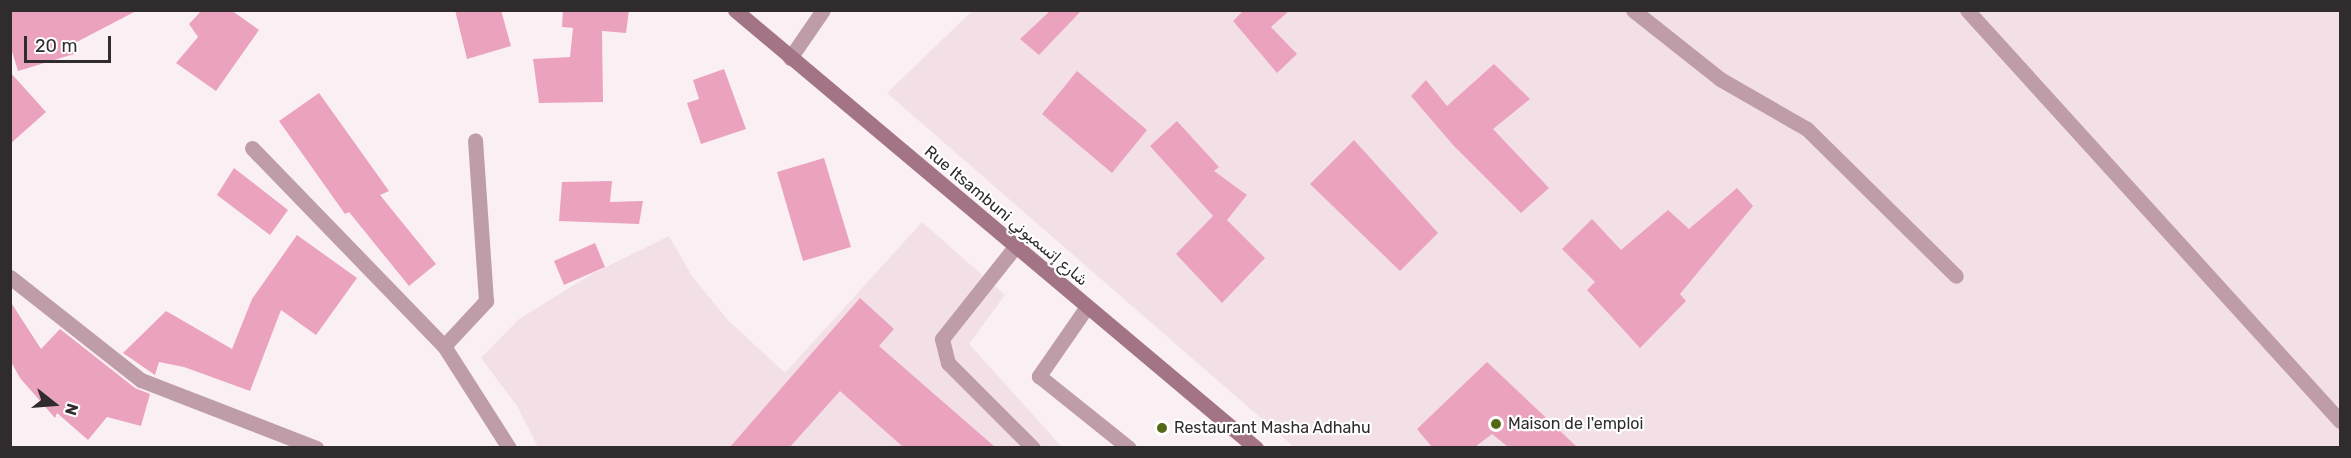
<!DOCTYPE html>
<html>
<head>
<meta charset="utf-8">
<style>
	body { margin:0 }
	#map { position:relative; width:2351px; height:458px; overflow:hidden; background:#faf0f3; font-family:Rubik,Vazirmatn,sans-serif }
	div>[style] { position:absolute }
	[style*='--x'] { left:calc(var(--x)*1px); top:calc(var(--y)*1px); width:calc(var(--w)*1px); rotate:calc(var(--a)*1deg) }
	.built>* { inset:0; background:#f3e0e7 }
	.building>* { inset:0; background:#eba2bf }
	.lane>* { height:15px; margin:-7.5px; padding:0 7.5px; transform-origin:7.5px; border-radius:7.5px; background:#be9da9 }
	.street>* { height:15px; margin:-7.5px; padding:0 7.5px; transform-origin:7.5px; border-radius:7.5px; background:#be9da9 }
	.secondary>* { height:15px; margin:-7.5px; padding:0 7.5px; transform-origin:7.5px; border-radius:7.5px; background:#a27486 }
	.dots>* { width:16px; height:16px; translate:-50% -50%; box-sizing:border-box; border:3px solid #fff; border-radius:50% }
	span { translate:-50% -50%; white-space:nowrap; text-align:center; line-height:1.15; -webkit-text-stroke:4.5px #fff; paint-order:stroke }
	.street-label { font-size:16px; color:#302c2e }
	.poi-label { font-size:16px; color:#302c2e }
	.left { translate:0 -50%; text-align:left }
	.frame { position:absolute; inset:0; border:12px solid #302c2e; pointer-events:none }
	.north { position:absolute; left:24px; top:374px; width:60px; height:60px; -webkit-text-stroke:4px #fff; paint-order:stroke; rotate:107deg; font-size:16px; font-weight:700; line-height:24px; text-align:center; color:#302c2e }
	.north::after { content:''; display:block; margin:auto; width:21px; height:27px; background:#302c2e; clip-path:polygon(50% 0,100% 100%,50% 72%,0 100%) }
	.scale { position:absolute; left:24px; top:36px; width:87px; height:27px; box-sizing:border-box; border:3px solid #302c2e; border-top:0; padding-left:8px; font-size:18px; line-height:21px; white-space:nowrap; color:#302c2e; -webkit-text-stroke:4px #fff; paint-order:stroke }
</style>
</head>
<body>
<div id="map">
	<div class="built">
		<div style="clip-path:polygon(972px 11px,2340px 11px,2340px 447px,1294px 447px,887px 93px)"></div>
		<div style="clip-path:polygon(922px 222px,1005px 295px,969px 344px,1062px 447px,538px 447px,517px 406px,481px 358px,519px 319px,590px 275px,669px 236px,692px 276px,727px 319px,785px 373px)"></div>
	</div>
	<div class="building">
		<div style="clip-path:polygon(10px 10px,138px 10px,71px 45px,74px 54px,18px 71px,10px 45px)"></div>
		<div style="clip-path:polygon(202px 10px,231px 10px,259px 30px,216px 91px,176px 63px,198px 37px,189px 24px)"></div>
		<div style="clip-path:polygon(455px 10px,501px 10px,511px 46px,467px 59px)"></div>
		<div style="clip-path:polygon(563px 10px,629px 10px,626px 33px,602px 31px,603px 102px,539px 103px,533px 59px,570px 57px,573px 28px,562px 27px)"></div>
		<div style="clip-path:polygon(1051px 10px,1082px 10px,1039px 55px,1020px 39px)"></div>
		<div style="clip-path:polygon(1244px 10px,1290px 10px,1271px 27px,1297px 54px,1277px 73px,1233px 21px)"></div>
		<div style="clip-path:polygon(1494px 64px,1530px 99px,1493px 129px,1549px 188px,1521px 213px,1453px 145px,1411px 96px,1426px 80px,1447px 106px)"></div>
		<div style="clip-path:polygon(724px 69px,746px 129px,701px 144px,687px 103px,699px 99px,693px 80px)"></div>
		<div style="clip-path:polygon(1077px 71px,1147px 130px,1112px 173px,1042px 114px)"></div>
		<div style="clip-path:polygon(10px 72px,46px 112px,10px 144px)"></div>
		<div style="clip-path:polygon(319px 93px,389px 191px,380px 195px,436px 264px,409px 286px,349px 212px,345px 214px,279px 121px)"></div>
		<div style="clip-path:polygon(1177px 121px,1219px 167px,1214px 171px,1247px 195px,1227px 220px,1265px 258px,1222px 303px,1176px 254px,1213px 216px,1150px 146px)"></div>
		<div style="clip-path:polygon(1354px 140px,1438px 233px,1400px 271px,1310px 184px)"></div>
		<div style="clip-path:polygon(824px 158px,851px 247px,803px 261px,777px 172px)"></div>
		<div style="clip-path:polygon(234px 168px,288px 210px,270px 235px,217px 195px)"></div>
		<div style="clip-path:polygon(612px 181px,610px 202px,643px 201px,639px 224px,559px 221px,562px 182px)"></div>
		<div style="clip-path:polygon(1737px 188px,1753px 206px,1680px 294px,1686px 301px,1640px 348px,1587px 290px,1595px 282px,1562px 249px,1592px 219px,1621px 250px,1668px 210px,1689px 229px)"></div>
		<div style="clip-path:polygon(297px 235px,357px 278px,316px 335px,281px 310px,250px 391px,184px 367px,159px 362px,155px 375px,123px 353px,166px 311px,232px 349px,252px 299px)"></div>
		<div style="clip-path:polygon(595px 243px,605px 267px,564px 285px,554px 261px)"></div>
		<div style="clip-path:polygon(860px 298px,894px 329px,879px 346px,995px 447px,903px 447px,840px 391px,790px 447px,730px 447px)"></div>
		<div style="clip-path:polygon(10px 301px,41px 349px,60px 329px,135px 388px,150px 394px,141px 426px,107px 417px,88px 440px,57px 413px,55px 418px,20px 378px,10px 360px)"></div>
		<div style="clip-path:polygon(1487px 362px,1577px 447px,1508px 447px,1492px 434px,1475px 447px,1432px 447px,1417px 429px)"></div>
	</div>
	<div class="lane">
		<div style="--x:1633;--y:10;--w:111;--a:38.4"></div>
		<div style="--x:1720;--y:79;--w:100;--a:29.9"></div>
		<div style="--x:1807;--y:129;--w:209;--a:44.6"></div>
		<div style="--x:1967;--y:10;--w:555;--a:47.77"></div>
		<div style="--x:790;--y:58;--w:58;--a:-55.5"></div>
		<div style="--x:1014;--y:248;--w:116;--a:128.4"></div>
		<div style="--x:942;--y:339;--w:25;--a:76"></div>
		<div style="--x:948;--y:363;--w:120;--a:45"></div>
		<div style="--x:1086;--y:308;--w:83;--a:124.7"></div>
		<div style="--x:1039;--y:376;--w:115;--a:38.7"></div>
	</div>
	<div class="street">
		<div style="--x:252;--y:148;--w:276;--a:45.9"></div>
		<div style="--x:444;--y:346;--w:121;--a:57.5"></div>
		<div style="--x:10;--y:277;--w:167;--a:38.2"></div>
		<div style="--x:141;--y:380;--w:188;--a:21.2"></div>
		<div style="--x:444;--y:346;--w:62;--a:-47"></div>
		<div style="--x:486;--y:301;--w:161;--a:-93.9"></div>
	</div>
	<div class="secondary">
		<div style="--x:735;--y:10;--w:681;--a:40.05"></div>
	</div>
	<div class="dots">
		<div style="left:1496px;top:424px;background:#546815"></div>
		<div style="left:1162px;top:428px;background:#546815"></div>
	</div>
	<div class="street-label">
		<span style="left:1006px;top:216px;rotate:40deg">Rue Itsambuni شارع إتسمبوني</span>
	</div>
	<div class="poi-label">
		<span class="left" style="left:1508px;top:424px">Maison de l'emploi</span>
		<span class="left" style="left:1174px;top:428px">Restaurant Masha Adhahu</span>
	</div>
	<div class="frame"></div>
	<div class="north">N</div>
	<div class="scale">20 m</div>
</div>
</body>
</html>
